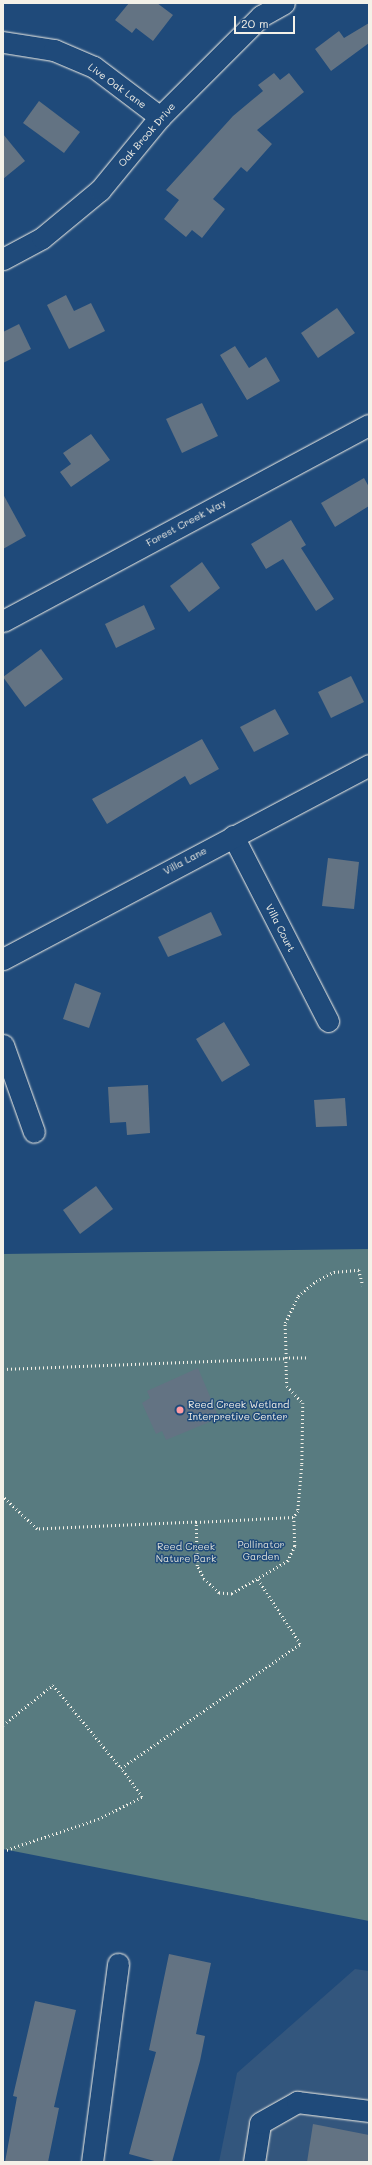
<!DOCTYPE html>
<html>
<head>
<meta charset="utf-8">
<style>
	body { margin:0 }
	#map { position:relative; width:372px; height:2165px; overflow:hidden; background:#1f4a7a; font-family:Mali,sans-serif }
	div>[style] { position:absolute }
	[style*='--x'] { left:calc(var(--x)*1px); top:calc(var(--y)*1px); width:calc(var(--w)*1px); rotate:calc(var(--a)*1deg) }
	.built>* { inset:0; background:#33567d }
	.green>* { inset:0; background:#587b80 }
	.building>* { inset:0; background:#637383 }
	.path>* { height:2.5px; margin-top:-1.25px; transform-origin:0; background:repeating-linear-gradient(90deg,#f4f1e8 0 1px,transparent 0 4px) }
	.roads { filter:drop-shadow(0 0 1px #f4f1e8) drop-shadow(0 0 1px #f4f1e8) }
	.minor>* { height:21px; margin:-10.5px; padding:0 10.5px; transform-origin:10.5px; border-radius:10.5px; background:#1f4a7a }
	.dots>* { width:11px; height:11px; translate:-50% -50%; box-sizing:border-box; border:2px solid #1f4a7a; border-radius:50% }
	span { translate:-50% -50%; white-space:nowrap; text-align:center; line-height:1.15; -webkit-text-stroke:3px #1f4a7a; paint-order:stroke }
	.street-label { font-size:10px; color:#f4f1e8 }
	.poi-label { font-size:10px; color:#f4f1e8 }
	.left { translate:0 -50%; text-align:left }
	.park-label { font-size:10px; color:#dddfd8 }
	.frame { position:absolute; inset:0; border:4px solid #f4f1e8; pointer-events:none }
	.scale { position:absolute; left:234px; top:16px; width:61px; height:18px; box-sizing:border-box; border:2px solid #f4f1e8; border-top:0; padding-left:5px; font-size:12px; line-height:14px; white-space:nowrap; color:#f4f1e8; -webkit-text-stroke:3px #1f4a7a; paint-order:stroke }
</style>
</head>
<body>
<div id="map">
	<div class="built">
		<div style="clip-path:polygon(355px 1969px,369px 1971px,369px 2162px,219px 2162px,237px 2073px)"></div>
	</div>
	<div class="green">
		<div style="clip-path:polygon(369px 1249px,369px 1921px,3px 1849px,3px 1254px)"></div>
	</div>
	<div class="building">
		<div style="clip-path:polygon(129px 3px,157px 3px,173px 15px,153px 41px,136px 28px,132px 33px,115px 20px)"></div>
		<div style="clip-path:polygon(369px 23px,369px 43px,331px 71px,315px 49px,339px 31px,344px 38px)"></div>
		<div style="clip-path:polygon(274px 73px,280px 80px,289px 73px,304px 92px,257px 130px,272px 144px,247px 172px,241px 167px,213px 199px,225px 209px,202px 238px,192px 230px,186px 237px,164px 219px,179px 200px,166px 190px,233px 116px,263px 91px,258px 85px)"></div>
		<div style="clip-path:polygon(39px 101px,80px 132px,64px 153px,23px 123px)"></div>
		<div style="clip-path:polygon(3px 134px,25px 161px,3px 179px)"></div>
		<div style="clip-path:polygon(66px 295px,74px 311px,91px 303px,105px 331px,69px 349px,47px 305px)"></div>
		<div style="clip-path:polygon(337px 308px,355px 333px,318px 358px,301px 333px)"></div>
		<div style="clip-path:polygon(19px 324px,31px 349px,3px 363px,3px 332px)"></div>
		<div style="clip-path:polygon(235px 346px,249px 368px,266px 357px,280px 381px,247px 400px,220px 355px)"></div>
		<div style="clip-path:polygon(202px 403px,218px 436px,182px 453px,166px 419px)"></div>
		<div style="clip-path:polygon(91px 434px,110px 460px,71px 487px,60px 472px,71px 464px,63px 453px)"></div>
		<div style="clip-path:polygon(364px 478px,369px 487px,369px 506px,335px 527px,321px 503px)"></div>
		<div style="clip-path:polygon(3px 494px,26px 536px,3px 549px)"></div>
		<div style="clip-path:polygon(291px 520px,306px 545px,301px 548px,334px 599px,316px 611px,283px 559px,266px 569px,251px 544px)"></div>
		<div style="clip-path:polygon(202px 562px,220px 588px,189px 612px,170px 586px)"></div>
		<div style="clip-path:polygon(144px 605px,155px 629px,116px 648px,105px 624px)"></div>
		<div style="clip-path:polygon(41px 649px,63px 679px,25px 707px,3px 677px)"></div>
		<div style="clip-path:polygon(351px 676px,364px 702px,331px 718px,318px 692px)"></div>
		<div style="clip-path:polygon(275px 709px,289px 734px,254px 752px,240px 727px)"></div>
		<div style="clip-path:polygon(202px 739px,219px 769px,190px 785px,185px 776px,107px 824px,92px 799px)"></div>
		<div style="clip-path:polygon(328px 858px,359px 862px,354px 909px,322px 906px)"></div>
		<div style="clip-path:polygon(211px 912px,222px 935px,168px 957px,158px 937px)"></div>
		<div style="clip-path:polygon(75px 983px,101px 993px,89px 1028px,63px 1019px)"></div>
		<div style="clip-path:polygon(224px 1022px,250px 1065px,222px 1082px,196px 1039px)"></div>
		<div style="clip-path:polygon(148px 1085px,150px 1133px,127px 1135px,126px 1122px,110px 1123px,108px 1087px)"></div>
		<div style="clip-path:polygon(345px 1098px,347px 1126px,316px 1127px,314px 1100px)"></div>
		<div style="clip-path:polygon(96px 1186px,113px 1209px,80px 1234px,63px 1210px)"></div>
		<div style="clip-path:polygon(198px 1368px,219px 1418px,166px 1440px,162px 1431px,156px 1434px,142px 1403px,150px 1398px,147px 1391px)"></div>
		<div style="clip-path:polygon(169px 1954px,211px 1963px,196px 2034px,205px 2036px,200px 2061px,172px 2162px,158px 2162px,129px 2154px,156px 2052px,149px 2050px)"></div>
		<div style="clip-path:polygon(35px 2001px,76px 2010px,54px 2107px,59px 2108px,48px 2162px,5px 2162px,17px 2097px,13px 2096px)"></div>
		<div style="clip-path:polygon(313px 2124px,369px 2135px,369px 2162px,307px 2162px)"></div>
	</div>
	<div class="path">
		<div style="--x:306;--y:1358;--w:20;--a:180"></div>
		<div style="--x:286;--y:1358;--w:35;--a:-92"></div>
		<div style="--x:285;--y:1323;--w:30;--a:-64"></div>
		<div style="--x:298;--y:1296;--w:23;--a:-40"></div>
		<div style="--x:316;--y:1281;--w:20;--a:-27"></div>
		<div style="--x:334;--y:1272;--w:25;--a:-5"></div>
		<div style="--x:359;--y:1270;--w:16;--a:76"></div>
		<div style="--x:3;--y:1369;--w:283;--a:-2.2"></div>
		<div style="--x:286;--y:1358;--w:28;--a:88"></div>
		<div style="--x:287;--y:1386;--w:23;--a:47"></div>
		<div style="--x:303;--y:1403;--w:62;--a:90.9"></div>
		<div style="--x:302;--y:1465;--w:46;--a:95"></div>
		<div style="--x:298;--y:1511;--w:7;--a:124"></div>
		<div style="--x:294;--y:1517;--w:29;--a:88"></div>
		<div style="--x:295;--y:1546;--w:17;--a:115"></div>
		<div style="--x:288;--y:1561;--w:65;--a:149.5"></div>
		<div style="--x:232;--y:1594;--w:13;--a:-176"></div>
		<div style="--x:219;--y:1593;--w:21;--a:-137"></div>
		<div style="--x:204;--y:1579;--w:15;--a:-118"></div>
		<div style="--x:197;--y:1566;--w:44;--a:-91.3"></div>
		<div style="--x:196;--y:1522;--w:159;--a:177.5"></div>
		<div style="--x:37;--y:1529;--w:47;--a:-136.7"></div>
		<div style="--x:196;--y:1522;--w:98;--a:-2.9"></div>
		<div style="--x:3;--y:1725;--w:64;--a:-38.7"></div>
		<div style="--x:53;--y:1685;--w:107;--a:50.7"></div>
		<div style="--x:121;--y:1768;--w:218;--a:-34.7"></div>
		<div style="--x:300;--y:1644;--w:77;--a:-123.3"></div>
		<div style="--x:3;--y:1851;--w:100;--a:-18.6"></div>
		<div style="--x:98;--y:1819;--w:49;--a:-26.6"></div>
		<div style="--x:142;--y:1797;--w:36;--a:-126"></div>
	</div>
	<div class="roads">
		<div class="minor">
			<div style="--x:3;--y:42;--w:52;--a:8.9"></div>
			<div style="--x:54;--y:50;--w:43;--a:23"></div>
			<div style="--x:94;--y:67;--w:83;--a:37.1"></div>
			<div style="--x:3;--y:259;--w:44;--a:-28.3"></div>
			<div style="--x:42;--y:238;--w:75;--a:-39.6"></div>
			<div style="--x:100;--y:190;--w:94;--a:-50.6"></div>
			<div style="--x:160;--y:117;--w:143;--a:-45"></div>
			<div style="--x:261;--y:16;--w:26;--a:-29"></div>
			<div style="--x:3;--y:621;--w:415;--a:-28.2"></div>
			<div style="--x:233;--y:836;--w:208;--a:62.8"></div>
			<div style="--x:3;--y:959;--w:414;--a:-27.9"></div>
			<div style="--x:3;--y:1045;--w:92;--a:70.4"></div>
			<div style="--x:92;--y:2162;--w:200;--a:-82.5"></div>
			<div style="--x:254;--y:2162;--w:39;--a:-81"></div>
			<div style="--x:260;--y:2123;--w:43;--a:-29.6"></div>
			<div style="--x:297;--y:2102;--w:73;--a:7.1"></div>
		</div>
	</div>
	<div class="dots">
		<div style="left:180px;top:1410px;background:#ff9aa2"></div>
	</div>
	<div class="street-label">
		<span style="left:117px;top:86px;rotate:36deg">Live Oak Lane</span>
		<span style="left:147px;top:135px;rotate:-49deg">Oak Brook Drive</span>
		<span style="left:186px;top:523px;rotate:-28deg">Forest Creek Way</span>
		<span style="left:185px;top:861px;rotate:-28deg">Villa Lane</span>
		<span style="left:280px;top:928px;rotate:63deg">Villa Court</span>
	</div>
	<div class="poi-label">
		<span class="left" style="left:188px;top:1410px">Reed Creek Wetland<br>Interpretive Center</span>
	</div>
	<div class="park-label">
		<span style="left:261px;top:1550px">Pollinator<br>Garden</span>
		<span style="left:186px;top:1552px">Reed Creek<br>Nature Park</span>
	</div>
	<div class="frame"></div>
	<div class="scale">20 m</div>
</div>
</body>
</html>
